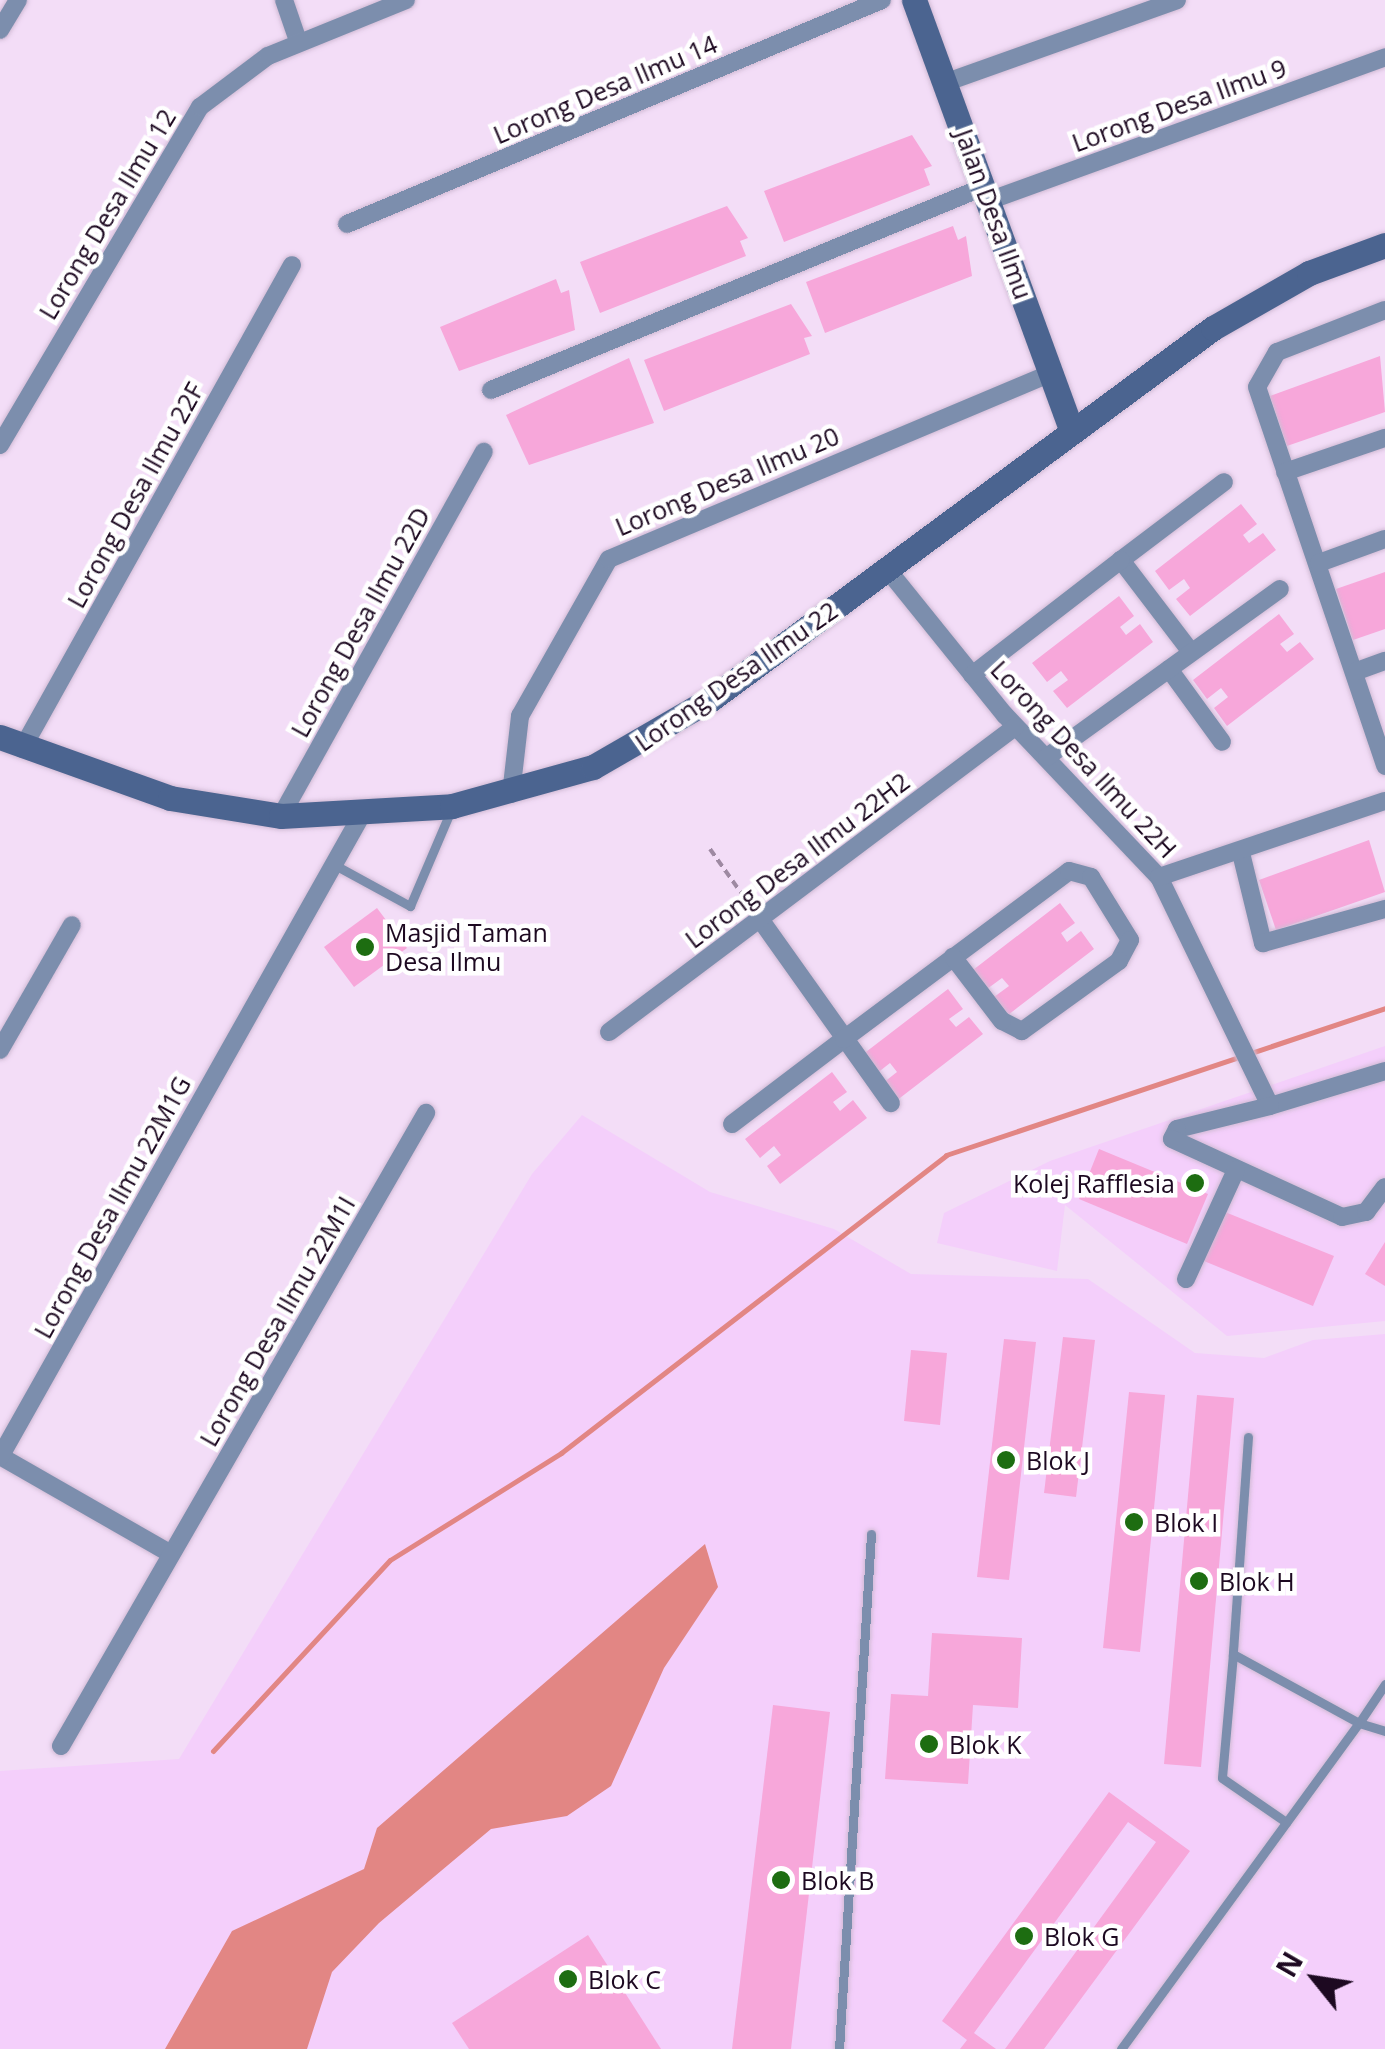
<!DOCTYPE html>
<html>
<head>
<meta charset="utf-8">
<style>
	body { margin:0 }
	#map { position:relative; width:1385px; height:2049px; overflow:hidden; background:#f3ddf7; font-family:"Open Sans",sans-serif }
	div>[style] { position:absolute }
	[style*='--x'] { left:calc(var(--x)*1px); top:calc(var(--y)*1px); width:calc(var(--w)*1px); rotate:calc(var(--a)*1deg) }
	.built>* { inset:0; background:#f4cffb }
	.water>* { inset:0; background:#e28684 }
	.stream>* { height:5px; margin:-2.5px; padding:0 2.5px; transform-origin:2.5px; border-radius:2.5px; background:#e28684 }
	.building>* { inset:0; background:#f7a7da }
	.path>* { height:4px; margin-top:-2px; transform-origin:0; background:repeating-linear-gradient(90deg,#9e89a2 0 8px,transparent 0 13px) }
	.roads { filter:drop-shadow(0 0 2px #d1bbd5) drop-shadow(0 0 2px #d1bbd5) }
	.lane>* { height:9px; margin:-4.5px; padding:0 4.5px; transform-origin:4.5px; border-radius:4.5px; background:#7c8ead }
	.street>* { height:18px; margin:-9px; padding:0 9px; transform-origin:9px; border-radius:9px; background:#7c8ead }
	.secondary>* { height:25px; margin:-12.5px; padding:0 12.5px; transform-origin:12.5px; border-radius:12.5px; background:#4b6490 }
	.dots>* { width:28px; height:28px; translate:-50% -50%; box-sizing:border-box; border:5px solid #fff; border-radius:50% }
	span { translate:-50% -50%; white-space:nowrap; text-align:center; line-height:1.15; -webkit-text-stroke:9px #fff; paint-order:stroke }
	.street-label { font-size:25px; color:#1d0921 }
	.poi-label { font-size:25px; color:#1d0921 }
	.left { translate:0 -50%; text-align:left }
	.right { translate:-100% -50%; text-align:right }
	.north { position:absolute; left:1265px; top:1929px; width:100px; height:100px; -webkit-text-stroke:8px #fff; paint-order:stroke; rotate:300deg; font-size:28px; font-weight:700; line-height:40px; text-align:center; color:#1d0921 }
	.north::after { content:''; display:block; margin:auto; width:35px; height:45px; background:#1d0921; clip-path:polygon(50% 0,100% 100%,50% 72%,0 100%) }
</style>
</head>
<body>
<div id="map">
	<div class="built">
		<div style="clip-path:polygon(1385px 1046px,1385px 1321px,1227px 1336px,1065px 1205px,1057px 1271px,937px 1243px,944px 1213px,1050px 1161px)"></div>
		<div style="clip-path:polygon(582px 1115px,710px 1192px,834px 1229px,911px 1274px,1088px 1279px,1195px 1353px,1264px 1358px,1313px 1340px,1385px 1334px,1385px 2049px,0 2049px,0 1771px,179px 1759px,532px 1174px)"></div>
	</div>
	<div class="water">
		<div style="clip-path:polygon(705px 1544px,718px 1587px,664px 1668px,611px 1786px,567px 1816px,491px 1829px,379px 1923px,332px 1972px,307px 2049px,165px 2049px,232px 1931px,364px 1869px,377px 1828px)"></div>
	</div>
	<div class="stream">
		<div style="--x:213;--y:1751;--w:260;--a:-47.2"></div>
		<div style="--x:390;--y:1560;--w:202;--a:-32"></div>
		<div style="--x:561;--y:1453;--w:487;--a:-37.7"></div>
		<div style="--x:946;--y:1155;--w:463;--a:-18.5"></div>
	</div>
	<div class="building">
		<div style="clip-path:polygon(912px 135px,932px 166px,924px 169px,930px 185px,784px 242px,764px 191px)"></div>
		<div style="clip-path:polygon(727px 206px,748px 238px,740px 241px,746px 256px,600px 313px,580px 262px)"></div>
		<div style="clip-path:polygon(953px 226px,958px 240px,966px 236px,972px 276px,825px 333px,806px 282px)"></div>
		<div style="clip-path:polygon(556px 279px,561px 293px,569px 290px,575px 330px,459px 371px,440px 327px)"></div>
		<div style="clip-path:polygon(791px 304px,812px 336px,804px 338px,810px 354px,664px 411px,644px 360px)"></div>
		<div style="clip-path:polygon(1380px 356px,1385px 412px,1287px 446px,1270px 396px)"></div>
		<div style="clip-path:polygon(629px 358px,654px 423px,529px 465px,506px 415px)"></div>
		<div style="clip-path:polygon(1241px 504px,1257px 524px,1243px 535px,1249px 543px,1263px 533px,1276px 550px,1190px 616px,1176px 599px,1190px 588px,1184px 579px,1169px 590px,1155px 571px)"></div>
		<div style="clip-path:polygon(1385px 572px,1385px 629px,1353px 640px,1336px 589px)"></div>
		<div style="clip-path:polygon(1119px 596px,1134px 616px,1120px 627px,1126px 635px,1140px 624px,1153px 642px,1067px 708px,1053px 691px,1068px 680px,1061px 671px,1047px 682px,1032px 663px)"></div>
		<div style="clip-path:polygon(1279px 614px,1294px 634px,1280px 644px,1287px 652px,1300px 642px,1314px 659px,1227px 726px,1214px 708px,1228px 697px,1221px 688px,1207px 699px,1193px 680px)"></div>
		<div style="clip-path:polygon(1369px 840px,1385px 892px,1276px 930px,1259px 880px)"></div>
		<div style="clip-path:polygon(1060px 903px,1075px 923px,1061px 933px,1067px 942px,1081px 931px,1094px 949px,1008px 1015px,994px 997px,1009px 986px,1002px 978px,987px 989px,973px 970px)"></div>
		<div style="clip-path:polygon(377px 908px,407px 948px,354px 987px,324px 947px)"></div>
		<div style="clip-path:polygon(948px 989px,963px 1009px,949px 1019px,956px 1027px,969px 1017px,983px 1034px,896px 1101px,883px 1083px,897px 1072px,890px 1063px,876px 1074px,862px 1055px)"></div>
		<div style="clip-path:polygon(832px 1072px,847px 1092px,833px 1102px,840px 1111px,853px 1100px,867px 1118px,780px 1184px,767px 1166px,781px 1155px,774px 1146px,760px 1158px,745px 1139px)"></div>
		<div style="clip-path:polygon(1099px 1149px,1208px 1194px,1187px 1244px,1079px 1199px)"></div>
		<div style="clip-path:polygon(1225px 1212px,1334px 1256px,1313px 1306px,1204px 1261px)"></div>
		<div style="clip-path:polygon(1385px 1242px,1385px 1286px,1365px 1274px)"></div>
		<div style="clip-path:polygon(1063px 1337px,1095px 1340px,1076px 1497px,1044px 1493px)"></div>
		<div style="clip-path:polygon(1004px 1339px,1036px 1342px,1009px 1580px,977px 1577px)"></div>
		<div style="clip-path:polygon(911px 1350px,947px 1353px,940px 1425px,904px 1421px)"></div>
		<div style="clip-path:polygon(1129px 1392px,1165px 1395px,1140px 1652px,1103px 1648px)"></div>
		<div style="clip-path:polygon(1197px 1395px,1234px 1398px,1201px 1767px,1164px 1764px)"></div>
		<div style="clip-path:polygon(932px 1633px,1022px 1638px,1018px 1708px,973px 1705px,968px 1784px,885px 1779px,891px 1694px,928px 1696px)"></div>
		<div style="clip-path:polygon(773px 1705px,830px 1712px,791px 2049px,732px 2049px)"></div>
		<div style="clip-path:polygon(1109px 1792px,1190px 1851px,1044px 2049px,1005px 2049px,1156px 1842px,1128px 1822px,974px 2033px,996px 2049px,960px 2049px,967px 2040px,942px 2021px)"></div>
		<div style="clip-path:polygon(588px 1935px,661px 2049px,469px 2049px,452px 2023px)"></div>
	</div>
	<div class="path">
		<div style="--x:710;--y:849;--w:71;--a:54.7"></div>
	</div>
	<div class="roads">
		<div class="lane">
			<div style="--x:333;--y:864;--w:88;--a:28.6"></div>
			<div style="--x:410;--y:906;--w:102;--a:-66.9"></div>
			<div style="--x:1248;--y:1437;--w:218;--a:94"></div>
			<div style="--x:1233;--y:1654;--w:144;--a:28.7"></div>
			<div style="--x:1359;--y:1723;--w:47;--a:-56.3"></div>
			<div style="--x:1233;--y:1654;--w:124;--a:95.1"></div>
			<div style="--x:1222;--y:1778;--w:78;--a:34.5"></div>
			<div style="--x:839;--y:2049;--w:516;--a:-86.44"></div>
			<div style="--x:1121;--y:2049;--w:404;--a:-53.9"></div>
			<div style="--x:1359;--y:1723;--w:27;--a:17"></div>
		</div>
		<div class="street">
			<div style="--x:284;--y:0;--w:43;--a:71.1"></div>
			<div style="--x:0;--y:30;--w:35;--a:-59"></div>
			<div style="--x:947;--y:82;--w:244;--a:-19.6"></div>
			<div style="--x:991;--y:200;--w:419;--a:-19.9"></div>
			<div style="--x:347;--y:224;--w:580;--a:-22.72"></div>
			<div style="--x:1385;--y:310;--w:116;--a:158.7"></div>
			<div style="--x:1277;--y:352;--w:40;--a:119.7"></div>
			<div style="--x:1257;--y:387;--w:400;--a:71.3"></div>
			<div style="--x:491;--y:390;--w:535;--a:-22.4"></div>
			<div style="--x:0;--y:445;--w:393;--a:-59.4"></div>
			<div style="--x:200;--y:107;--w:85;--a:-36.9"></div>
			<div style="--x:268;--y:56;--w:149;--a:-22.1"></div>
			<div style="--x:1285;--y:472;--w:106;--a:-18.8"></div>
			<div style="--x:1319;--y:563;--w:70;--a:-20"></div>
			<div style="--x:887;--y:569;--w:188;--a:51.1"></div>
			<div style="--x:1005;--y:715;--w:224;--a:46.5"></div>
			<div style="--x:1159;--y:877;--w:254;--a:64.1"></div>
			<div style="--x:1270;--y:1106;--w:120;--a:-16.9"></div>
			<div style="--x:1191;--y:652;--w:116;--a:-127.3"></div>
			<div style="--x:1121;--y:560;--w:129;--a:-37.1"></div>
			<div style="--x:1169;--y:669;--w:90;--a:54"></div>
			<div style="--x:1357;--y:671;--w:30;--a:-20"></div>
			<div style="--x:972;--y:675;--w:188;--a:-37.7"></div>
			<div style="--x:22;--y:749;--w:554;--a:-60.84"></div>
			<div style="--x:1047;--y:757;--w:287;--a:-35.8"></div>
			<div style="--x:511;--y:794;--w:79;--a:-83.4"></div>
			<div style="--x:520;--y:716;--w:180;--a:-60.5"></div>
			<div style="--x:609;--y:559;--w:478;--a:-22.8"></div>
			<div style="--x:281;--y:816;--w:417;--a:-60.9"></div>
			<div style="--x:1241;--y:853;--w:93;--a:76.3"></div>
			<div style="--x:1263;--y:943;--w:127;--a:-15.6"></div>
			<div style="--x:1159;--y:877;--w:238;--a:-18.6"></div>
			<div style="--x:760;--y:919;--w:226;--a:54.6"></div>
			<div style="--x:609;--y:1032;--w:508;--a:-36.92"></div>
			<div style="--x:0;--y:1050;--w:144;--a:-60.1"></div>
			<div style="--x:1270;--y:1106;--w:96;--a:166.1"></div>
			<div style="--x:1177;--y:1129;--w:11;--a:117"></div>
			<div style="--x:1172;--y:1139;--w:187;--a:24.6"></div>
			<div style="--x:1342;--y:1217;--w:25;--a:-12"></div>
			<div style="--x:1366;--y:1212;--w:31;--a:-53"></div>
			<div style="--x:732;--y:1124;--w:141;--a:-37.2"></div>
			<div style="--x:844;--y:1039;--w:281;--a:-36.7"></div>
			<div style="--x:1069;--y:871;--w:23;--a:15"></div>
			<div style="--x:1091;--y:877;--w:74;--a:58.2"></div>
			<div style="--x:1130;--y:940;--w:24;--a:118"></div>
			<div style="--x:1119;--y:961;--w:120;--a:144.2"></div>
			<div style="--x:1022;--y:1031;--w:22;--a:-153"></div>
			<div style="--x:1002;--y:1021;--w:81;--a:-127.4"></div>
			<div style="--x:1186;--y:1279;--w:120;--a:-65.4"></div>
			<div style="--x:0;--y:1456;--w:197;--a:29.8"></div>
			<div style="--x:0;--y:1457;--w:736;--a:-60.61"></div>
			<div style="--x:61;--y:1746;--w:731;--a:-60.03"></div>
		</div>
		<div class="secondary">
			<div style="--x:914;--y:0;--w:457;--a:69.9"></div>
			<div style="--x:0;--y:737;--w:181;--a:19.7"></div>
			<div style="--x:170;--y:798;--w:112;--a:9.2"></div>
			<div style="--x:281;--y:816;--w:171;--a:-3.3"></div>
			<div style="--x:452;--y:806;--w:146;--a:-15.5"></div>
			<div style="--x:593;--y:767;--w:136;--a:-30"></div>
			<div style="--x:711;--y:699;--w:624;--a:-36.47"></div>
			<div style="--x:1213;--y:328;--w:111;--a:-29.8"></div>
			<div style="--x:1309;--y:273;--w:81;--a:-20.2"></div>
		</div>
	</div>
	<div class="dots">
		<div style="left:365px;top:947px;background:#1d6d11"></div>
		<div style="left:1195px;top:1183px;background:#1d6d11"></div>
		<div style="left:1006px;top:1460px;background:#1d6d11"></div>
		<div style="left:1134px;top:1522px;background:#1d6d11"></div>
		<div style="left:1199px;top:1581px;background:#1d6d11"></div>
		<div style="left:929px;top:1744px;background:#1d6d11"></div>
		<div style="left:781px;top:1880px;background:#1d6d11"></div>
		<div style="left:1024px;top:1936px;background:#1d6d11"></div>
		<div style="left:568px;top:1979px;background:#1d6d11"></div>
	</div>
	<div class="street-label">
		<span style="left:605px;top:89px;rotate:-23deg">Lorong Desa Ilmu 14</span>
		<span style="left:1179px;top:105px;rotate:-20deg">Lorong Desa Ilmu 9</span>
		<span style="left:107px;top:214px;rotate:-59deg">Lorong Desa Ilmu 12</span>
		<span style="left:994px;top:214px;rotate:70deg">Jalan Desa Ilmu</span>
		<span style="left:727px;top:481px;rotate:-23deg">Lorong Desa Ilmu 20</span>
		<span style="left:135px;top:495px;rotate:-61deg">Lorong Desa Ilmu 22F</span>
		<span style="left:360px;top:622px;rotate:-61deg">Lorong Desa Ilmu 22D</span>
		<span style="left:736px;top:676px;rotate:-35deg">Lorong Desa Ilmu 22</span>
		<span style="left:1084px;top:759px;rotate:47deg">Lorong Desa Ilmu 22H</span>
		<span style="left:797px;top:860px;rotate:-37deg">Lorong Desa Ilmu 22H2</span>
		<span style="left:112px;top:1207px;rotate:-61deg">Lorong Desa Ilmu 22M1G</span>
		<span style="left:277px;top:1321px;rotate:-60deg">Lorong Desa Ilmu 22M1I</span>
	</div>
	<div class="poi-label">
		<span class="left" style="left:385px;top:947px">Masjid Taman<br>Desa Ilmu</span>
		<span class="right" style="left:1175px;top:1183px">Kolej Rafflesia</span>
		<span class="left" style="left:1026px;top:1460px">Blok J</span>
		<span class="left" style="left:1154px;top:1522px">Blok I</span>
		<span class="left" style="left:1219px;top:1581px">Blok H</span>
		<span class="left" style="left:949px;top:1744px">Blok K</span>
		<span class="left" style="left:801px;top:1880px">Blok B</span>
		<span class="left" style="left:1044px;top:1936px">Blok G</span>
		<span class="left" style="left:588px;top:1979px">Blok C</span>
	</div>
	<div class="north">N</div>
</div>
</body>
</html>
